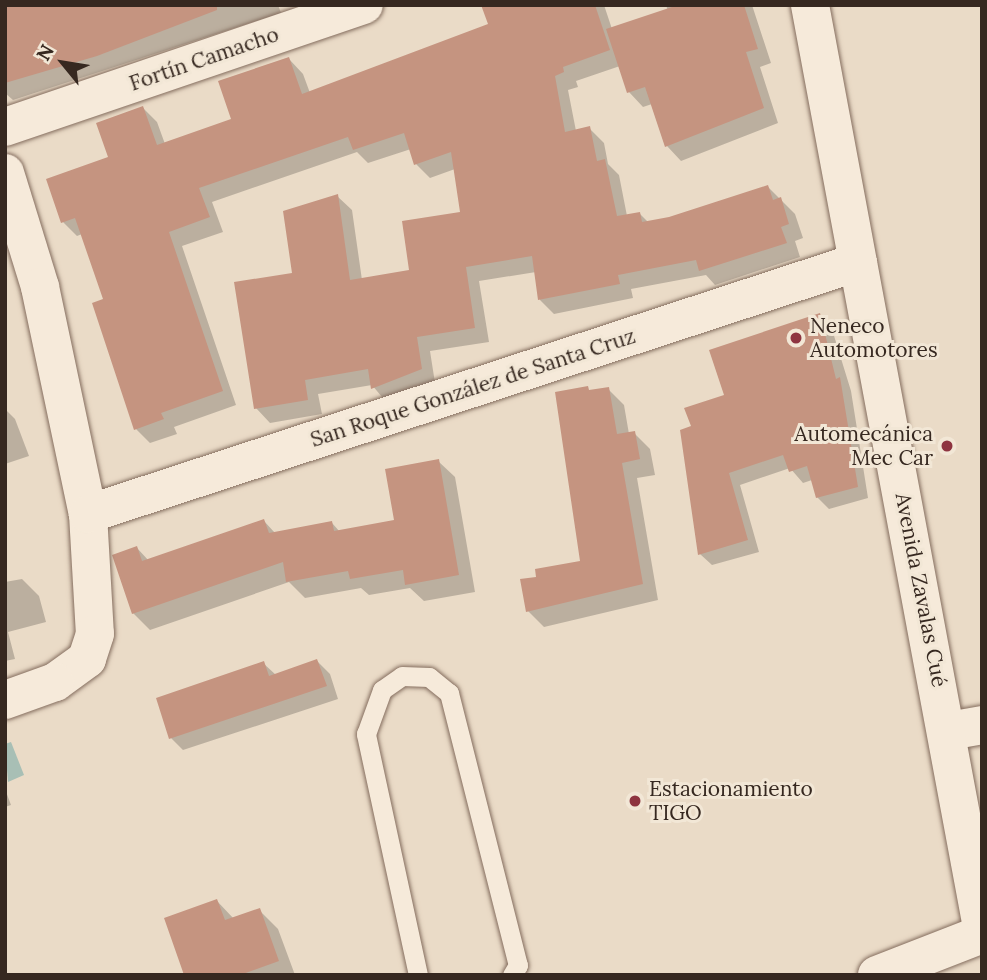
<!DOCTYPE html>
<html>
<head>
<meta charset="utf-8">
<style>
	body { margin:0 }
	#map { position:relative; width:987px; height:980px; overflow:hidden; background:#eadbc7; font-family:Lora,serif }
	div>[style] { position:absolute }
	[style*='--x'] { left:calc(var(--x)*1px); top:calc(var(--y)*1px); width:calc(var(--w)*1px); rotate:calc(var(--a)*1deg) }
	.water>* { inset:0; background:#a8bfb5 }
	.shadow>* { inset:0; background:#0003 }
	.building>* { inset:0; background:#c59480 }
	.roads { filter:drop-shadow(0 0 2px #846d5e) drop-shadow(0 0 2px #846d5e) }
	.lane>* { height:19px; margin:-9.5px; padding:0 9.5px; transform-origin:9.5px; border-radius:9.5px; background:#f6eada }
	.street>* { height:38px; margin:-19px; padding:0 19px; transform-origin:19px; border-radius:19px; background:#f6eada }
	.secondary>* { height:38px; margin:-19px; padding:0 19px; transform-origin:19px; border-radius:19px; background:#f6eada }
	.dots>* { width:19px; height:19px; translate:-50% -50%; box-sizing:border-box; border:4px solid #f2e7d6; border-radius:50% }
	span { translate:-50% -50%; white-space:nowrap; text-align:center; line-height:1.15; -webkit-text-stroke:6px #f2e7d6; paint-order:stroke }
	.street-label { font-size:21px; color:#362820 }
	.poi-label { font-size:21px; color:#362820 }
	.left { translate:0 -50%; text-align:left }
	.right { translate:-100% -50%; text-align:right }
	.frame { position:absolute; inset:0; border:7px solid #362820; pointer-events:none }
	.north { position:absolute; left:28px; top:28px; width:70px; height:70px; -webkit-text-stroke:5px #f2e7d6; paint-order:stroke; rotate:300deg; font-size:19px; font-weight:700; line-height:28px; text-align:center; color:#362820 }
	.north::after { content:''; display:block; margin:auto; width:24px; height:32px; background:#362820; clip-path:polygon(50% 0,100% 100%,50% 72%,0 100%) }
</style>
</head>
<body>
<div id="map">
	<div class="water">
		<div style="clip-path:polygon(11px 742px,24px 775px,8px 782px,5px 744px)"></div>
	</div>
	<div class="shadow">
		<div style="clip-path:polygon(5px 5px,278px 5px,281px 13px,13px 100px,5px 93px)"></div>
		<div style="clip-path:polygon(483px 5px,604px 5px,612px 29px,668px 11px,666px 5px,752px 5px,771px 63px,760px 67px,778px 123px,681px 161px,667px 146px,652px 104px,643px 107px,629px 92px,620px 66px,576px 81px,578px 87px,568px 90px,576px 131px,589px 128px,604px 143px,608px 164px,619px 175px,627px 216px,640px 214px,648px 222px,669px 219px,768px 187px,795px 214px,803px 238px,795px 241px,800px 257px,715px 285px,706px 275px,631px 289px,633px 298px,554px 314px,540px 300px,536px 272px,479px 281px,489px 342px,430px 351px,435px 383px,387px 403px,372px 385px,318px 394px,322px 414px,270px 423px,256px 408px,294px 274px,337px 196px,352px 210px,362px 280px,411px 271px,462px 213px,455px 169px,430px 178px,416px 164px,411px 149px,368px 163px,357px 152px,212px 202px,223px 232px,182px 246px,236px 405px,174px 427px,177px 434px,150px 443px,136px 429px,105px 300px,82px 234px,77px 236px,63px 222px,143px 108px,157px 122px,165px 144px,233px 121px,289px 59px,303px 74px,310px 93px,490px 25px)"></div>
		<div style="clip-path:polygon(819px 315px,831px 326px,851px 391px,868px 498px,829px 509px,817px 497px,812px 480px,803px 483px,790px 468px,740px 485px,759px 552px,712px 565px,700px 554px,693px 428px)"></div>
		<div style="clip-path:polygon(608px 389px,624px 405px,629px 434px,634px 433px,650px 449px,655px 475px,637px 478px,658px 600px,544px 627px,528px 611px,538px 578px,582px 562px)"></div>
		<div style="clip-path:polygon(5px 409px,15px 419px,29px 456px,5px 464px)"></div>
		<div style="clip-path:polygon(438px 461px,455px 477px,475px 592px,424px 601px,410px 588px,369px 595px,361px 588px,305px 598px,289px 582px,150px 630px,133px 613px,137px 548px,149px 561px,264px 521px,275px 533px,332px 523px,340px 532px,396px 521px)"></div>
		<div style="clip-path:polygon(22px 579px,39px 596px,46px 622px,8px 632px,15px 659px,5px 661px,5px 582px)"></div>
		<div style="clip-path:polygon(317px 661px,330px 674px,338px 699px,183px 750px,171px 738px,263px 663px,276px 675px)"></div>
		<div style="clip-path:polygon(5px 789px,11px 805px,5px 807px)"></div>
		<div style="clip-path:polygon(217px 901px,234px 919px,259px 910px,278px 929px,295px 975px,186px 975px)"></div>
	</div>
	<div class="building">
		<div style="clip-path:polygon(5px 5px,217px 5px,217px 10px,97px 56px,5px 83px)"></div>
		<div style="clip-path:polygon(481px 5px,595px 5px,610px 50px,563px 67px,564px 72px,555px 76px,565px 132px,590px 126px,597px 161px,605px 159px,617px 216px,640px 212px,642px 222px,669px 217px,768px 185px,773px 200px,781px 197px,789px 224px,781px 227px,787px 243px,699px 271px,696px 260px,618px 275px,620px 284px,538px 300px,532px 256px,466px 267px,475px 328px,417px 337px,422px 369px,371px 389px,368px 369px,305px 380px,308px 400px,254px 409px,234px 282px,292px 273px,283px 211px,338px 194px,350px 280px,409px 270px,402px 221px,460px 212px,451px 152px,414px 165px,404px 133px,353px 150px,348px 137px,199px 188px,210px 217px,169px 232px,223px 391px,161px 413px,164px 419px,134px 430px,92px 303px,103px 299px,75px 218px,61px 223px,46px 179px,108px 157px,96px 123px,143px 106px,157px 145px,231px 119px,218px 81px,289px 57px,302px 94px,488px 24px)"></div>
		<div style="clip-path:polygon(678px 5px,744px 5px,758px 49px,746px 52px,764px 108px,665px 147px,645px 87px,627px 93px,606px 29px)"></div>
		<div style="clip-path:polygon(820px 313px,836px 379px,840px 377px,858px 487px,816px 498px,807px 466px,789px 472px,783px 455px,729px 473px,748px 540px,698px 555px,680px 430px,691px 426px,684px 408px,724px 395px,709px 350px)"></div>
		<div style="clip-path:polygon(588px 386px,589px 390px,609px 387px,617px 434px,635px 431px,640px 459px,622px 463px,643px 584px,526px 612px,520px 579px,536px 577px,535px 569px,580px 561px,555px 392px)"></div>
		<div style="clip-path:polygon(439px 459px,459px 575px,405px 585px,403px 570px,350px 579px,348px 571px,286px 582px,283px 562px,132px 614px,112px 555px,137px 546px,142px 561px,264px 519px,269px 533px,332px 521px,334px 531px,394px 520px,385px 469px)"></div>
		<div style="clip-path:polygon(317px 659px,327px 686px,169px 739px,156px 698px,264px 661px,269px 676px)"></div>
		<div style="clip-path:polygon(217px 899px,225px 920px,260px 908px,279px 961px,240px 975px,184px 975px,164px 918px)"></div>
	</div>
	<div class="roads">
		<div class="lane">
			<div style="--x:418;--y:975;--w:247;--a:-102.2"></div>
			<div style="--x:366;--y:734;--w:47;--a:-70"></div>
			<div style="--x:382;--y:690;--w:24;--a:-35"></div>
			<div style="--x:402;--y:676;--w:27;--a:2"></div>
			<div style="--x:429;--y:677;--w:26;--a:39"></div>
			<div style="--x:449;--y:693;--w:281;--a:75.8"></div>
			<div style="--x:518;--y:965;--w:12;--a:121"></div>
		</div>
		<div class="street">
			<div style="--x:5;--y:173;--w:119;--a:72.9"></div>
			<div style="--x:40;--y:287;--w:232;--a:78.1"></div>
			<div style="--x:88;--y:514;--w:120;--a:86.7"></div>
			<div style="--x:95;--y:634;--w:26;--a:108"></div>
			<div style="--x:87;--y:659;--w:39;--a:144"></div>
			<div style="--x:55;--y:682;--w:53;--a:160.2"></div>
			<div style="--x:88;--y:514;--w:810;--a:-18.12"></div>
			<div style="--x:949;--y:731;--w:34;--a:-10"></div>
			<div style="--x:877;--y:975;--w:113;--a:-21.3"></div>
		</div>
		<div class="secondary">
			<div style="--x:810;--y:5;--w:939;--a:79.44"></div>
			<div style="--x:5;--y:127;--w:379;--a:-18.8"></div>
		</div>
	</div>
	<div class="dots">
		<div style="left:796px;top:338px;background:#8e3440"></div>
		<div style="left:947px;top:446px;background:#8e3440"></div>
		<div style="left:635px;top:801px;background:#8e3440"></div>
	</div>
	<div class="street-label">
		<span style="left:204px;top:59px;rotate:-19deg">Fortín Camacho</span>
		<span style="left:473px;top:388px;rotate:-18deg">San Roque González de Santa Cruz</span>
		<span style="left:921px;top:590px;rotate:79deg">Avenida Zavalas Cué</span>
	</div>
	<div class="poi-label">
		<span class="left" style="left:810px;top:338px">Neneco<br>Automotores</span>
		<span class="right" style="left:933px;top:446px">Automecánica<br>Mec Car</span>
		<span class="left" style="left:649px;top:801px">Estacionamiento<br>TIGO</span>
	</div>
	<div class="frame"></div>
	<div class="north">N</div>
</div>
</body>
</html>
